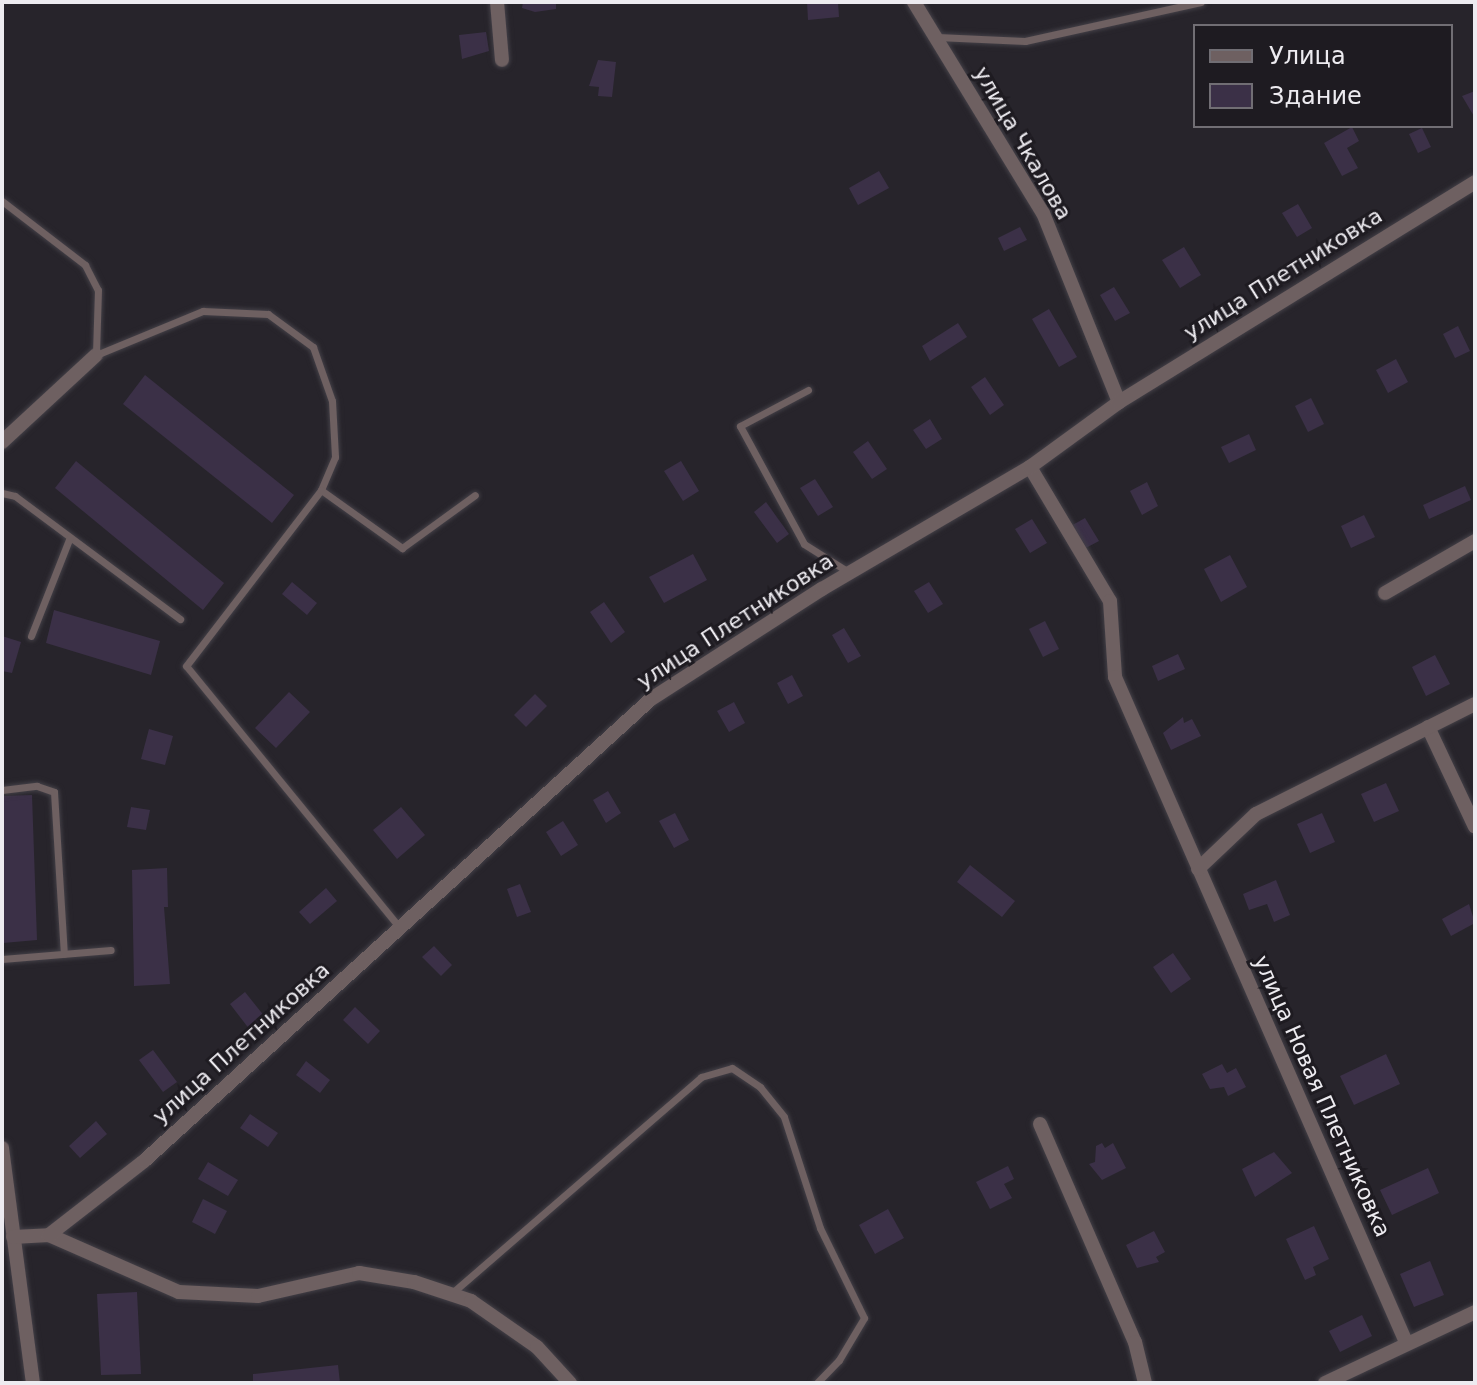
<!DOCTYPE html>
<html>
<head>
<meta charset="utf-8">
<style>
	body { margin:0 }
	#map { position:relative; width:1477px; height:1385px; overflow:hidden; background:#27242b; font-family:"DejaVu Sans",sans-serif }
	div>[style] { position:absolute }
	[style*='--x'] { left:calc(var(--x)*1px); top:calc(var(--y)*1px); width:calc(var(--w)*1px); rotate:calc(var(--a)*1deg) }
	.building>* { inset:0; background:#3b3047 }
	.roads { filter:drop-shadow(0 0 2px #434047) drop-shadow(0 0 2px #434047) }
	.service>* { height:7px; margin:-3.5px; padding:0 3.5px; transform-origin:3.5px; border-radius:3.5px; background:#6e6061 }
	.minor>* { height:14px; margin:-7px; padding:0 7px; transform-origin:7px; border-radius:7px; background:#6e6061 }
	span { translate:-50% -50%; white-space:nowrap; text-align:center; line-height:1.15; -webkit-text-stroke:6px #1e1b21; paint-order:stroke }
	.street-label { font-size:22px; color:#edebf0 }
	.frame { position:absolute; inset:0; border:4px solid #edebf0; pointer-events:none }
	.legend { position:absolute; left:1193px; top:24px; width:260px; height:104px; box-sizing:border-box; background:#1e1b21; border:2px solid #716e74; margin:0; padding:10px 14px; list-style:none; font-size:24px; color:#edebf0 }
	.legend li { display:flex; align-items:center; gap:16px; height:40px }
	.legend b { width:40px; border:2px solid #716e74 }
</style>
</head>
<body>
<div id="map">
	<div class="building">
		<div style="clip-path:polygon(523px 2px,556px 2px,556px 9px,535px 12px,522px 8px)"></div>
		<div style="clip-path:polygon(807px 2px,838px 2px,839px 17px,808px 20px)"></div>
		<div style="clip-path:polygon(486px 32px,489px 51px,462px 59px,459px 35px)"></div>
		<div style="clip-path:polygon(598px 60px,616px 62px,612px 97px,598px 96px,599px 87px,589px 86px)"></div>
		<div style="clip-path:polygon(1475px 91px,1475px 118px,1462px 96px)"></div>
		<div style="clip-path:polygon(1352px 127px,1359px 141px,1347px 148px,1358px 168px,1342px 176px,1324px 143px)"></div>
		<div style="clip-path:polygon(1422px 128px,1431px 147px,1418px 153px,1409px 134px)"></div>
		<div style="clip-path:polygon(879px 171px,889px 188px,858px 205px,849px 188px)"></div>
		<div style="clip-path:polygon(1298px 204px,1312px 228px,1297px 237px,1282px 213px)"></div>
		<div style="clip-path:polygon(1020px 227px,1027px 240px,1004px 251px,998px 238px)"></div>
		<div style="clip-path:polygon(1184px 247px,1201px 275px,1180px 288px,1162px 260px)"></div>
		<div style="clip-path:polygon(1114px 287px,1130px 313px,1115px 321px,1100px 295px)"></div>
		<div style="clip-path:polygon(1049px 309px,1077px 357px,1059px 367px,1032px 319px)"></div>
		<div style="clip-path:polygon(958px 323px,967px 337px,930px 361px,922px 346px)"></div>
		<div style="clip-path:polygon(1458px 326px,1470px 351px,1455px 358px,1443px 334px)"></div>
		<div style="clip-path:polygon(1396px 359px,1408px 382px,1388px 393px,1376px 370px)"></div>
		<div style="clip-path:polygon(145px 375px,294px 495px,272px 523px,123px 404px)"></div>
		<div style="clip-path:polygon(985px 377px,1004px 405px,990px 415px,971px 387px)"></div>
		<div style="clip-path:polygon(1311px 398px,1324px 424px,1308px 432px,1295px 406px)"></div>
		<div style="clip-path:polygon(930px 419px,942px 439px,926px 449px,913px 430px)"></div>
		<div style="clip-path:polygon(1249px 434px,1256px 450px,1229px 463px,1221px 447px)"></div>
		<div style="clip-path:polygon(868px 441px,887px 469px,872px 479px,853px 452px)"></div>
		<div style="clip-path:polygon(76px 461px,224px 583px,203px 610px,55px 488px)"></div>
		<div style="clip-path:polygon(681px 461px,699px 491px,683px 501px,664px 471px)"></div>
		<div style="clip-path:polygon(815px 479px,833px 507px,818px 516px,800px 488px)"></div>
		<div style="clip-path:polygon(1147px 482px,1158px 506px,1142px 515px,1130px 491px)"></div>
		<div style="clip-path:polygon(1465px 486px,1471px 500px,1429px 519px,1423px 505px)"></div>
		<div style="clip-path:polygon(766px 502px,789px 534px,777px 543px,754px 512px)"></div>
		<div style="clip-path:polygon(1364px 515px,1375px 537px,1351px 548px,1341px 526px)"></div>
		<div style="clip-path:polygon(1085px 518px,1099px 541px,1082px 550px,1069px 527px)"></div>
		<div style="clip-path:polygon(1032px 519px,1047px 543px,1030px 553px,1015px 529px)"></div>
		<div style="clip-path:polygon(693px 554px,707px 580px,664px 603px,649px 577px)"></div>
		<div style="clip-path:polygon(1230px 555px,1247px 587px,1221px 602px,1204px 569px)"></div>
		<div style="clip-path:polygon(292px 582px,317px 603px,307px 615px,282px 594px)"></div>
		<div style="clip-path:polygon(929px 582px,943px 604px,928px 613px,914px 591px)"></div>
		<div style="clip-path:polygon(604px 602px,625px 632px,611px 643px,590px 612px)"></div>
		<div style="clip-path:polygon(54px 610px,160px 641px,151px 675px,46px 643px)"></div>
		<div style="clip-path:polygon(1045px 621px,1059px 649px,1043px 657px,1029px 629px)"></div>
		<div style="clip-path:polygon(844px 628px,861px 656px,848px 663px,832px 635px)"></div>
		<div style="clip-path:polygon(2px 636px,21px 642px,12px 673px,2px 671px)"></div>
		<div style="clip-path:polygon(1178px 654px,1185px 669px,1158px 681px,1152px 666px)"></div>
		<div style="clip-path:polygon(1435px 655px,1450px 684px,1426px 696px,1412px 667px)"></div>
		<div style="clip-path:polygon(792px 675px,803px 696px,788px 704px,777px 683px)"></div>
		<div style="clip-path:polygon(289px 692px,310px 712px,276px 748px,255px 728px)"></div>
		<div style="clip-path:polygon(535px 694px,547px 706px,526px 727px,514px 715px)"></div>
		<div style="clip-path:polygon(734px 702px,745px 723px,729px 732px,717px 711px)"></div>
		<div style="clip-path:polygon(1183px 717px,1184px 723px,1192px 719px,1201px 736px,1171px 750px,1163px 733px)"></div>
		<div style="clip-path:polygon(149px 729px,173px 736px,165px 765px,141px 759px)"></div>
		<div style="clip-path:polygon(1386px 783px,1399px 811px,1374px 822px,1361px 794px)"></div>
		<div style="clip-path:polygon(608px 791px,621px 813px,606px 823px,593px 800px)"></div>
		<div style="clip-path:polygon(32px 795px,37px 940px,3px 943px,2px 796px)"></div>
		<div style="clip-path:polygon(131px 807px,150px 810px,146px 830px,127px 827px)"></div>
		<div style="clip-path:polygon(401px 807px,425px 835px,397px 859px,373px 830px)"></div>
		<div style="clip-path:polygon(675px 813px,689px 840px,674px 848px,659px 821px)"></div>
		<div style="clip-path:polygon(1322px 813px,1335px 842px,1310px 853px,1297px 824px)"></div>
		<div style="clip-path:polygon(563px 821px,578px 845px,561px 856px,546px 832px)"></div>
		<div style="clip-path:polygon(970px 865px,1015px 901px,1002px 917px,957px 882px)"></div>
		<div style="clip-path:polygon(167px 868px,168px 907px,164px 907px,170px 984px,134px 986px,132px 870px)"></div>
		<div style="clip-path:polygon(1276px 880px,1290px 915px,1274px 922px,1267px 904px,1249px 910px,1243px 894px)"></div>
		<div style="clip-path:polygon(520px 884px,531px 912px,517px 917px,507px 889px)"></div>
		<div style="clip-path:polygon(326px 888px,337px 901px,310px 924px,299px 912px)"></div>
		<div style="clip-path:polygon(1469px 904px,1475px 923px,1451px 936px,1442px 919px)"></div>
		<div style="clip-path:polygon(434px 946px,452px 965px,441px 976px,422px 957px)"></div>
		<div style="clip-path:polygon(1173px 953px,1191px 979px,1171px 993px,1153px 967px)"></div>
		<div style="clip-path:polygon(245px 992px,265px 1017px,250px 1030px,230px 1004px)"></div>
		<div style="clip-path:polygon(355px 1007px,380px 1031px,368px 1044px,343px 1020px)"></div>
		<div style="clip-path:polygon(153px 1050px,177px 1082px,163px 1092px,139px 1060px)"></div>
		<div style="clip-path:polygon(1386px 1054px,1400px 1084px,1354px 1105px,1340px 1076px)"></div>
		<div style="clip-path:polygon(306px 1061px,330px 1080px,320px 1093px,296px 1075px)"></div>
		<div style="clip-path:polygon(1222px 1064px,1227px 1073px,1236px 1068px,1246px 1087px,1228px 1096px,1224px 1087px,1210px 1089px,1202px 1074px)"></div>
		<div style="clip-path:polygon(250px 1114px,278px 1133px,268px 1147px,240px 1128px)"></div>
		<div style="clip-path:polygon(96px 1121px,107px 1134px,80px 1158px,69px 1146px)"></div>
		<div style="clip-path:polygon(1102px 1143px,1105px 1148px,1113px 1143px,1126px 1168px,1102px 1180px,1089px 1164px,1095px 1162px,1096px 1146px)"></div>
		<div style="clip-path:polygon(1274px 1152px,1292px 1173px,1255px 1197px,1242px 1169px)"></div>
		<div style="clip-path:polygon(208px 1162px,238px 1180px,228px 1196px,198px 1179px)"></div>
		<div style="clip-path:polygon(1008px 1166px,1014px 1179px,1004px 1184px,1012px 1198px,990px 1209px,976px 1182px)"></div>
		<div style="clip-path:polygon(1428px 1168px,1439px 1193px,1392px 1215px,1380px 1190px)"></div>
		<div style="clip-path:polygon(203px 1199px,227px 1211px,215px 1234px,192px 1222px)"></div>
		<div style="clip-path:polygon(888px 1209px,904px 1238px,875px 1254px,859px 1225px)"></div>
		<div style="clip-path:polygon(1314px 1226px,1329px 1259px,1313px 1267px,1316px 1275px,1305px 1280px,1286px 1239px)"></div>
		<div style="clip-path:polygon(1154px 1231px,1165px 1252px,1156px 1257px,1159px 1262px,1137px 1268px,1126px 1245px)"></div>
		<div style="clip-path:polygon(1430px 1261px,1444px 1295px,1414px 1307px,1400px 1274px)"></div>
		<div style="clip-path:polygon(137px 1292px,141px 1374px,101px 1375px,97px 1294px)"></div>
		<div style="clip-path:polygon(1362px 1315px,1372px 1336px,1340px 1352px,1329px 1331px)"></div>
		<div style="clip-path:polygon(338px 1365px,340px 1383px,253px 1383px,253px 1374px)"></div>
	</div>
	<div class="roads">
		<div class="service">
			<div style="--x:937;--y:37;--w:88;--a:2.6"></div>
			<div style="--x:1025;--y:41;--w:180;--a:-12.5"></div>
			<div style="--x:2;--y:201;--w:105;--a:37.6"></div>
			<div style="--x:85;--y:265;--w:28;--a:63"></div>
			<div style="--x:98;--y:290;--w:65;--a:91.8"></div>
			<div style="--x:96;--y:355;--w:116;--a:-22.4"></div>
			<div style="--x:203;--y:311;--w:65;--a:2.6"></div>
			<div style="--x:268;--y:314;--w:56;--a:36.3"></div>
			<div style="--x:313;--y:347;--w:57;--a:70.6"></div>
			<div style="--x:332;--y:401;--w:56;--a:86.9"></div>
			<div style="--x:335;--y:457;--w:36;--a:113"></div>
			<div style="--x:808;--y:390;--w:77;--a:152.1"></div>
			<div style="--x:740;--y:426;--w:134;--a:61.5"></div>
			<div style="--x:804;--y:544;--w:54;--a:32.2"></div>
			<div style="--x:2;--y:493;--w:13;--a:13"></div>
			<div style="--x:15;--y:496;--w:206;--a:36.7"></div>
			<div style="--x:31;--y:636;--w:106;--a:-68.5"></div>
			<div style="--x:2;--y:790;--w:35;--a:-7"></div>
			<div style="--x:37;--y:786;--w:18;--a:19"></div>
			<div style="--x:54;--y:792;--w:162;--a:86.5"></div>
			<div style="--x:400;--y:928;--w:338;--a:-129.2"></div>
			<div style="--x:186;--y:666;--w:222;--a:-52.5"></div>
			<div style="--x:321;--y:490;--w:100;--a:35.6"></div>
			<div style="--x:402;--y:548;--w:90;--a:-36"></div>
			<div style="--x:2;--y:959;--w:109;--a:-4.7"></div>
			<div style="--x:452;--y:1293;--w:330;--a:-40.9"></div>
			<div style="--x:701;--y:1077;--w:32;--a:-16"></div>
			<div style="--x:732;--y:1068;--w:34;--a:34"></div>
			<div style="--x:760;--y:1087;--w:38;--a:51"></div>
			<div style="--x:784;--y:1117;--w:117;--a:72"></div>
			<div style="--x:820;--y:1228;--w:100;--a:63.9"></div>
			<div style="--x:864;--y:1318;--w:49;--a:120.8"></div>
			<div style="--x:839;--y:1360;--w:32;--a:134"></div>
		</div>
		<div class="minor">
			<div style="--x:497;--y:2;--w:58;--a:85.1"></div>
			<div style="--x:914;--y:2;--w:247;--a:58.6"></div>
			<div style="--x:1043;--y:213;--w:204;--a:68.1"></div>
			<div style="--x:2;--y:442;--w:128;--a:-42.8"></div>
			<div style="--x:1030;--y:467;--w:156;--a:59.2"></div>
			<div style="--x:1110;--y:601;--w:76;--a:86.2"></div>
			<div style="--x:1115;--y:677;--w:726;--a:66.37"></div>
			<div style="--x:1385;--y:593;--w:104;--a:-30"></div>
			<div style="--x:1428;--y:727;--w:110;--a:64.8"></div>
			<div style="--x:1198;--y:869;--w:80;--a:-43.5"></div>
			<div style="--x:1256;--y:814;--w:245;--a:-26.7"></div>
			<div style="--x:1040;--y:1124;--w:238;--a:66.5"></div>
			<div style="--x:1135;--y:1342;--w:42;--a:76.3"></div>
			<div style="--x:2;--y:1148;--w:237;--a:82.5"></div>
			<div style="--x:49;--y:1235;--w:142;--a:23.7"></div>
			<div style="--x:179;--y:1292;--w:79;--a:2.9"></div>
			<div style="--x:258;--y:1296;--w:104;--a:-12.8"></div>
			<div style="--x:359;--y:1273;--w:56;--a:9.3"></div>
			<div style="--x:414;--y:1282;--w:60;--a:18.4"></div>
			<div style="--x:471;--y:1301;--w:80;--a:34.9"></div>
			<div style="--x:537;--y:1347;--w:49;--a:47.5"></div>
			<div style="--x:13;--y:1237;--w:36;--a:-3"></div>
			<div style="--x:49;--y:1235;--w:120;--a:-37.9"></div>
			<div style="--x:144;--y:1161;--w:686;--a:-42.34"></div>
			<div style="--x:651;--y:699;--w:203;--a:-32.8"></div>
			<div style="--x:822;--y:589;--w:241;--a:-30.4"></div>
			<div style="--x:1030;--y:467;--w:110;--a:-36.1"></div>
			<div style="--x:1119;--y:402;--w:418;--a:-31.7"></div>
			<div style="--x:1325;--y:1383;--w:166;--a:-25.3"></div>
		</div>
	</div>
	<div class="street-label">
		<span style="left:1023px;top:143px;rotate:60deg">улица Чкалова</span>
		<span style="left:1283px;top:274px;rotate:-32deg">улица Плетниковка</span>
		<span style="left:735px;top:621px;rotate:-33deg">улица Плетниковка</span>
		<span style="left:241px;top:1043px;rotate:-42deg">улица Плетниковка</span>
		<span style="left:1322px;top:1096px;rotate:66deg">улица Новая Плетниковка</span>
	</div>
	<div class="frame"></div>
	<ul class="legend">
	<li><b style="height:10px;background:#6e6061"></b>Улица</li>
	<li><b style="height:22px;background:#3b3047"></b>Здание</li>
	</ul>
</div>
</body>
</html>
